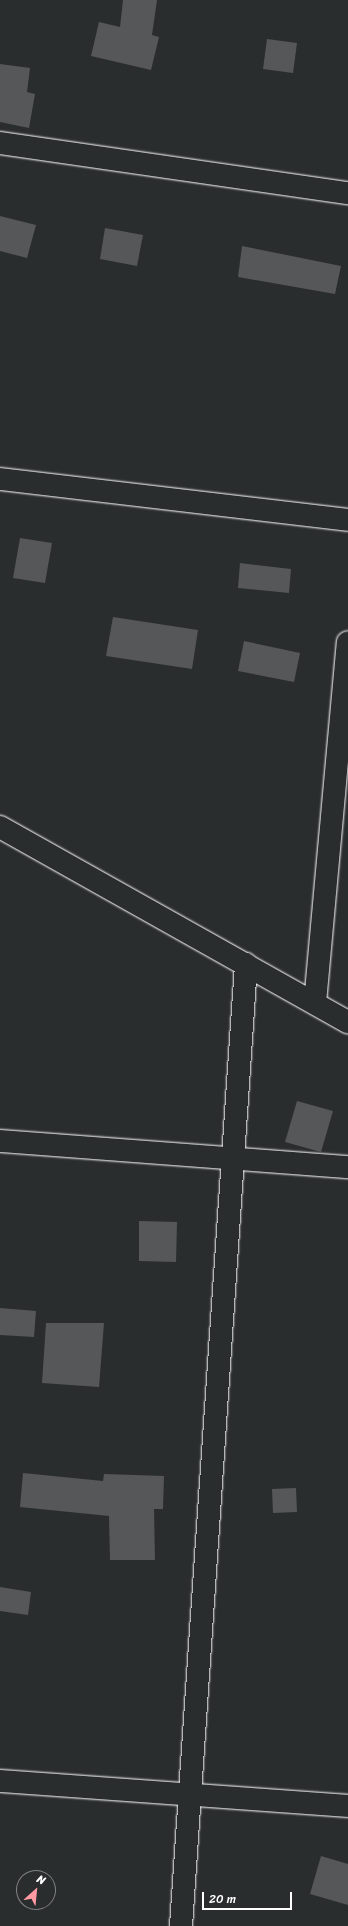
<!DOCTYPE html>
<html>
<head>
<meta charset="utf-8">
<style>
	body { margin:0 }
	#map { position:relative; width:348px; height:1926px; overflow:hidden; background:#2a2d2e; font-family:Sriracha,sans-serif }
	div>[style] { position:absolute }
	[style*='--x'] { left:calc(var(--x)*1px); top:calc(var(--y)*1px); width:calc(var(--w)*1px); rotate:calc(var(--a)*1deg) }
	.building>* { inset:0; background:#555758 }
	.roads { filter:drop-shadow(0 0 1px #fff) drop-shadow(0 0 1px #fff) }
	.street>* { height:22px; margin:-11px; padding:0 11px; transform-origin:11px; border-radius:11px; background:#2a2d2e }
	.secondary>* { height:22px; margin:-11px; padding:0 11px; transform-origin:11px; border-radius:11px; background:#2a2d2e }
	span { translate:-50% -50%; white-space:nowrap; text-align:center; line-height:1.15; -webkit-text-stroke:3px #2a2d2e; paint-order:stroke }
	.north { position:absolute; left:16px; top:1870px; width:40px; height:40px; box-sizing:border-box; background:#2a2d2e; border:1px solid #7f8182; border-radius:50%; rotate:27deg; font-size:11px; font-weight:700; line-height:16px; text-align:center; color:#fff }
	.north::after { content:''; display:block; margin:auto; width:14px; height:18px; background:#ff9aa2; clip-path:polygon(50% 0,100% 100%,50% 72%,0 100%) }
	.scale { position:absolute; left:202px; top:1892px; width:90px; height:18px; box-sizing:border-box; border:2px solid #fff; border-top:0; padding-left:5px; font-size:12px; line-height:14px; white-space:nowrap; color:#fff; -webkit-text-stroke:3px #2a2d2e; paint-order:stroke }
</style>
</head>
<body>
<div id="map">
	<div class="building">
		<div style="clip-path:polygon(123px 0,157px 0,152px 35px,159px 37px,151px 70px,91px 56px,99px 22px,120px 27px)"></div>
		<div style="clip-path:polygon(267px 39px,297px 43px,293px 73px,263px 69px)"></div>
		<div style="clip-path:polygon(0 64px,30px 68px,27px 92px,35px 94px,29px 128px,0 122px)"></div>
		<div style="clip-path:polygon(0 216px,36px 225px,27px 258px,0 251px)"></div>
		<div style="clip-path:polygon(105px 228px,143px 235px,137px 266px,100px 259px)"></div>
		<div style="clip-path:polygon(242px 246px,341px 266px,335px 294px,238px 277px)"></div>
		<div style="clip-path:polygon(20px 538px,52px 543px,45px 583px,13px 578px)"></div>
		<div style="clip-path:polygon(240px 563px,291px 569px,289px 593px,238px 588px)"></div>
		<div style="clip-path:polygon(113px 617px,198px 630px,192px 669px,106px 656px)"></div>
		<div style="clip-path:polygon(244px 641px,300px 653px,294px 682px,238px 671px)"></div>
		<div style="clip-path:polygon(297px 1101px,333px 1111px,321px 1152px,285px 1142px)"></div>
		<div style="clip-path:polygon(139px 1221px,177px 1222px,176px 1262px,139px 1261px)"></div>
		<div style="clip-path:polygon(0 1308px,36px 1311px,34px 1337px,0 1335px)"></div>
		<div style="clip-path:polygon(46px 1323px,104px 1323px,99px 1387px,42px 1383px)"></div>
		<div style="clip-path:polygon(23px 1473px,103px 1481px,104px 1474px,164px 1476px,163px 1509px,154px 1509px,155px 1560px,110px 1560px,109px 1516px,20px 1507px)"></div>
		<div style="clip-path:polygon(296px 1488px,297px 1512px,273px 1513px,272px 1489px)"></div>
		<div style="clip-path:polygon(0 1587px,31px 1592px,28px 1615px,0 1611px)"></div>
		<div style="clip-path:polygon(321px 1856px,348px 1864px,348px 1905px,310px 1894px)"></div>
	</div>
	<div class="roads">
		<div class="street">
			<div style="--x:0;--y:143;--w:352;--a:8.2"></div>
			<div style="--x:0;--y:479;--w:350;--a:6.7"></div>
			<div style="--x:315;--y:1003;--w:362;--a:-84.8"></div>
			<div style="--x:0;--y:1141;--w:349;--a:4.3"></div>
			<div style="--x:0;--y:1781;--w:349;--a:4.1"></div>
			<div style="--x:181;--y:1926;--w:964;--a:-86.13"></div>
		</div>
		<div class="secondary">
			<div style="--x:0;--y:827;--w:399;--a:29.3"></div>
		</div>
	</div>
	<div class="north">N</div>
	<div class="scale">20 m</div>
</div>
</body>
</html>
